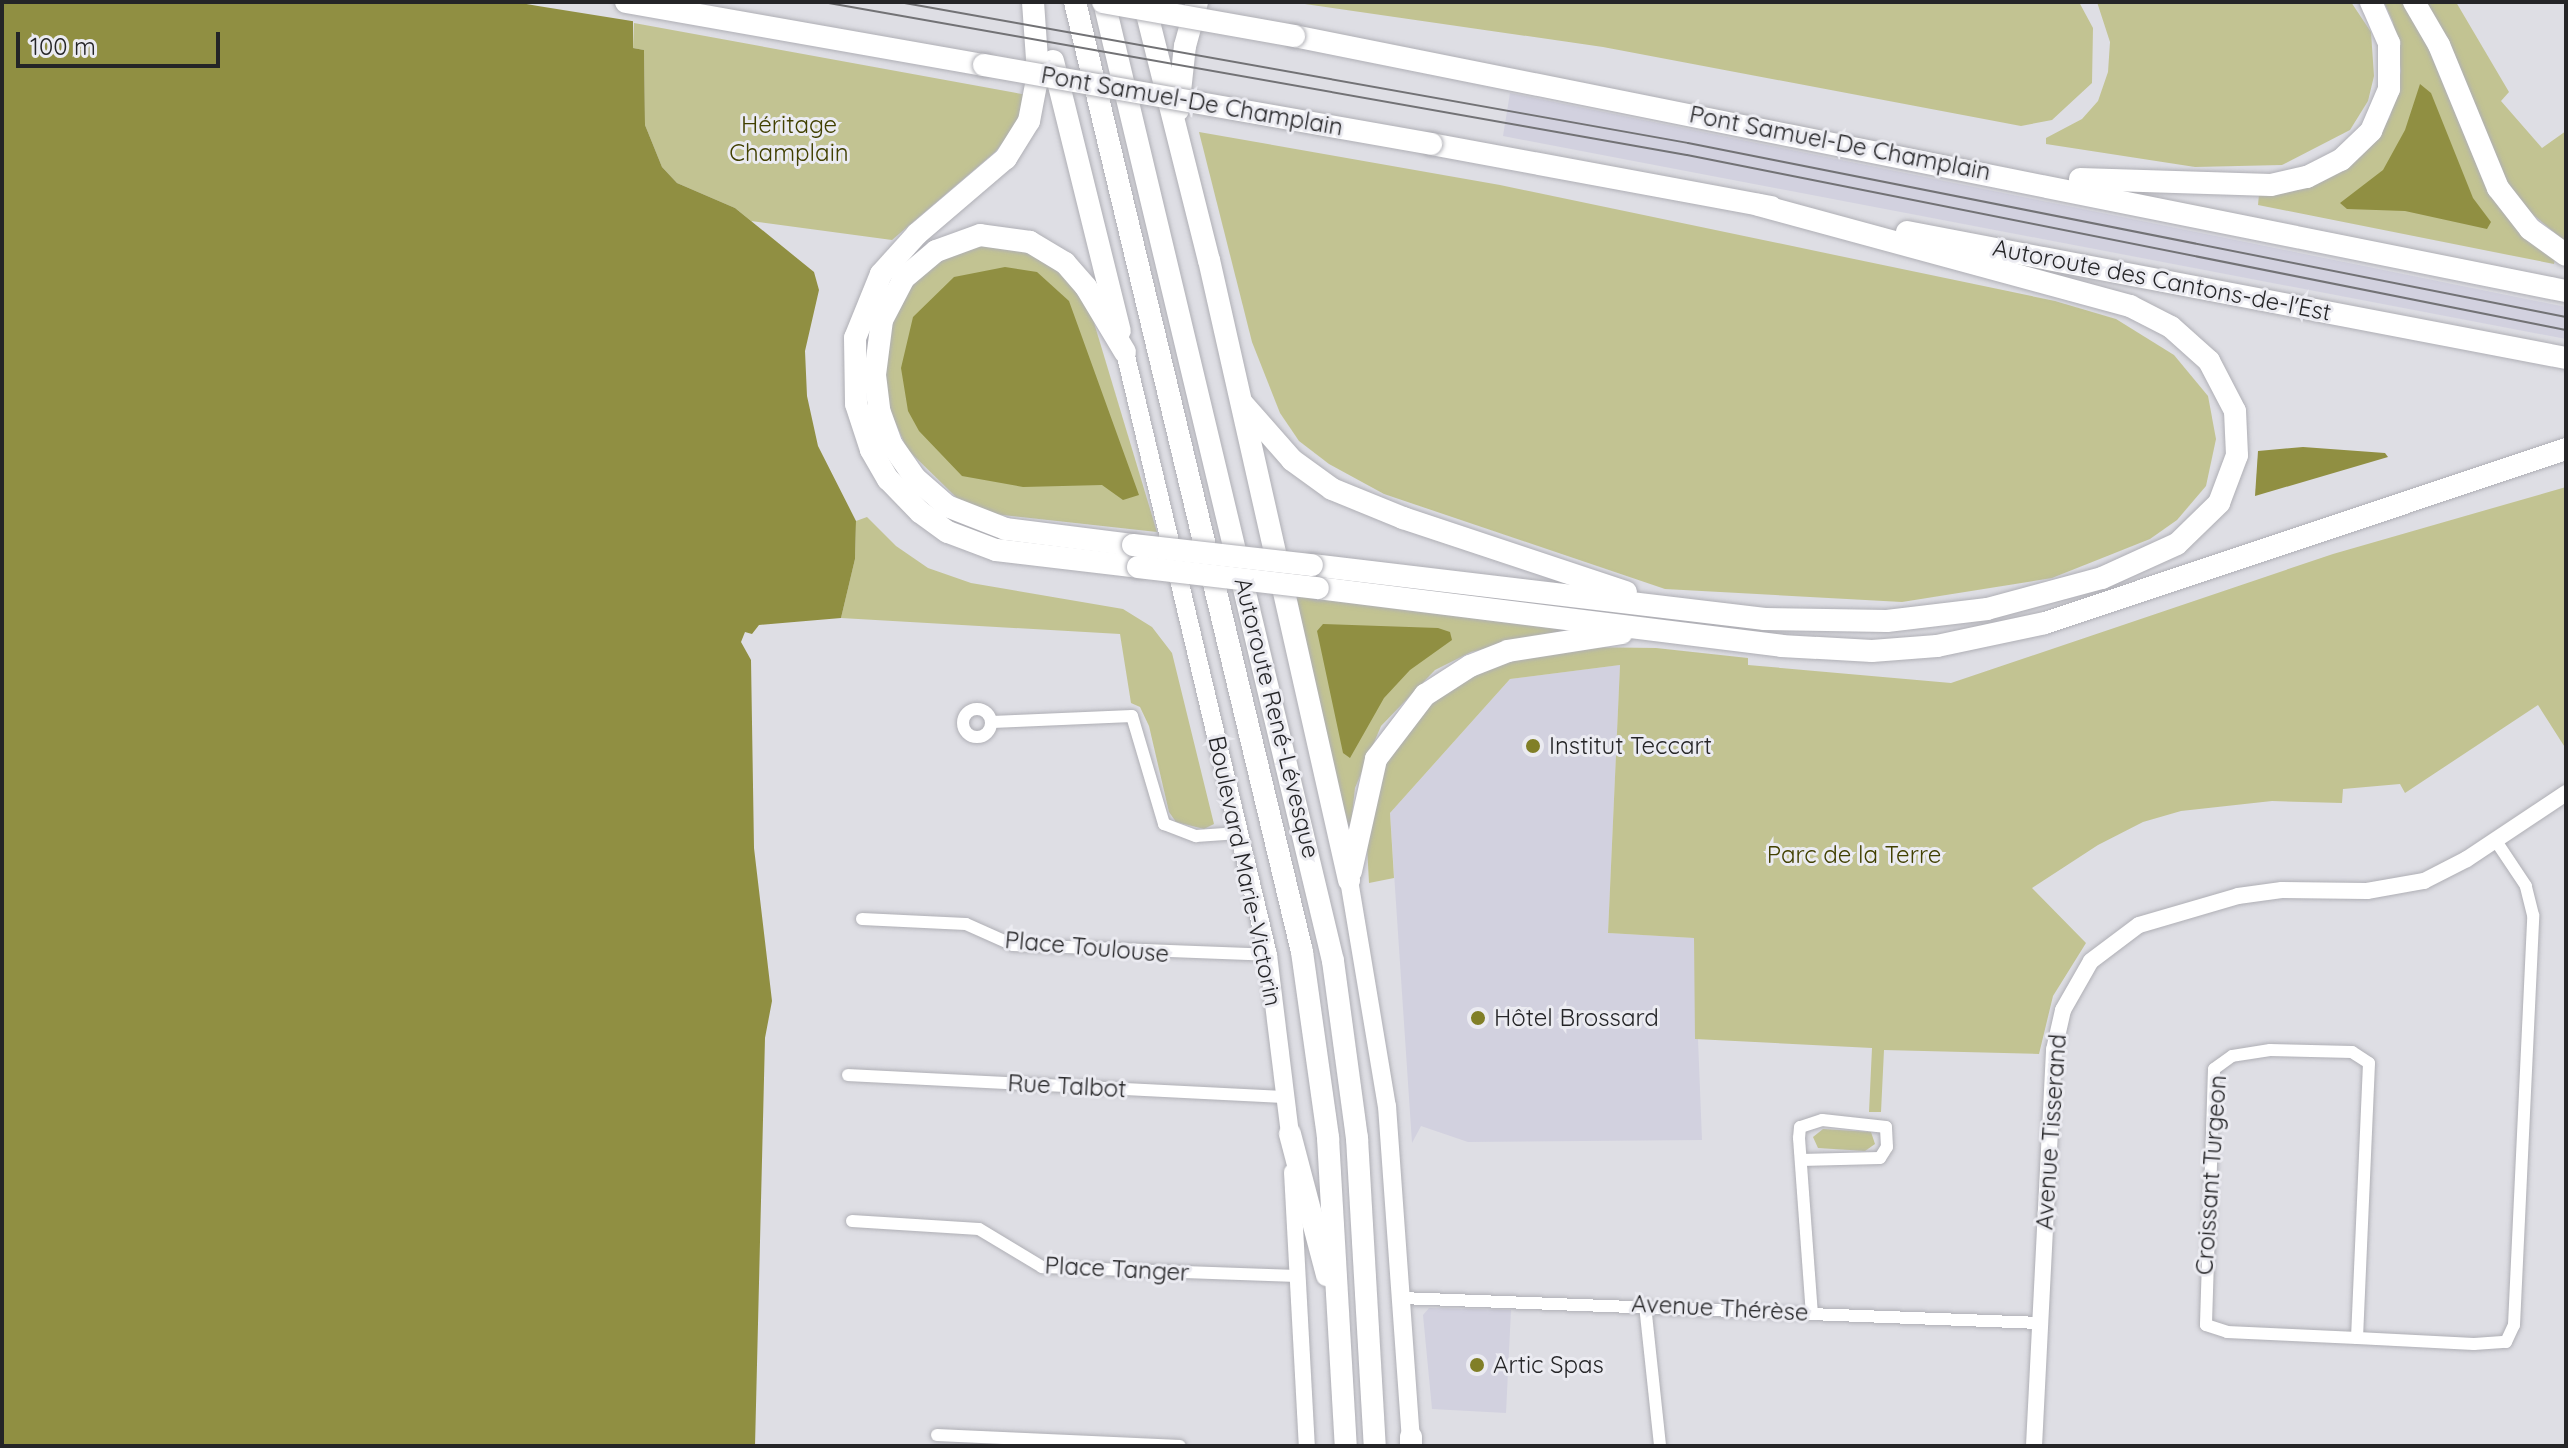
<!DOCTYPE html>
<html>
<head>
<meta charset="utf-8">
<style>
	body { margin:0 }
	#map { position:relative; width:2568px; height:1448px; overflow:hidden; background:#dedee4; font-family:Quicksand,sans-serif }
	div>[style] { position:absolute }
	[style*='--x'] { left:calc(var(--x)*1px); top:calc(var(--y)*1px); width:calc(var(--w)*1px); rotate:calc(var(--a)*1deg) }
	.built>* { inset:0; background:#d2d1df }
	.green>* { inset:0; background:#c2c392 }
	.water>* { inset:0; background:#908f42 }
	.pier>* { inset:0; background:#dedee4 }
	.roads { filter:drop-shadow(0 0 2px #afafb5) drop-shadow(0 0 2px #afafb5) }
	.street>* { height:12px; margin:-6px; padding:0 6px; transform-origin:6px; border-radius:6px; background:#fff }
	.street>.ring { margin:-6px; padding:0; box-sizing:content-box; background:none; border:12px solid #fff; border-radius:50% }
	.secondary>* { height:16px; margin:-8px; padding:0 8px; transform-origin:8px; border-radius:8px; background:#fff }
	.primary>* { height:18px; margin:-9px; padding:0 9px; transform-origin:9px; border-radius:9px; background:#fff }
	.highway>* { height:22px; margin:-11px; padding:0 11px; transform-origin:11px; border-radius:11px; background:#fff }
	.tram>* { height:2px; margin:-1px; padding:0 1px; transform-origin:1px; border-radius:1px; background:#727275 }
	.bridges { filter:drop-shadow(0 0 2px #afafb5) drop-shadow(0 0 2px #afafb5) }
	.highway-bridge>* { height:22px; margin:-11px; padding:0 11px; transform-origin:11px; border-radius:11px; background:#fff }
	.dots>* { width:22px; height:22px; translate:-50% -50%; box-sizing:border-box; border:4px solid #ebebf1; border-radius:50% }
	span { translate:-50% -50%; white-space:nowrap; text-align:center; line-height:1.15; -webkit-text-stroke:6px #ebebf1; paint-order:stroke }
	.street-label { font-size:24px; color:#252527 }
	.park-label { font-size:24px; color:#414000 }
	.poi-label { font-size:24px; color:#252527 }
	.left { translate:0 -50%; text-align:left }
	.frame { position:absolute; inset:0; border:4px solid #252527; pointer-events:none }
	.scale { position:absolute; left:16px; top:32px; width:204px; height:36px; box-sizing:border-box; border:4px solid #252527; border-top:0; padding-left:10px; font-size:24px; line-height:28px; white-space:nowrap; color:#252527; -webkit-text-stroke:6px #ebebf1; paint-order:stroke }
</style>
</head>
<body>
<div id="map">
	<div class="built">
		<div style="clip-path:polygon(1510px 93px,2566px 307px,2566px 339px,1503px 136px)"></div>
		<div style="clip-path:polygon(1620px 665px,1608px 933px,1694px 938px,1702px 1140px,1468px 1142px,1421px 1126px,1412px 1143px,1390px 813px,1510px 679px)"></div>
		<div style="clip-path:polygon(1429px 1308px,1511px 1310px,1506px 1413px,1432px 1409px,1423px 1315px)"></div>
	</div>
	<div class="green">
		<div style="clip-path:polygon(2079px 2px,2093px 28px,2092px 83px,2052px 120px,2021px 126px,1603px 47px,1298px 3px)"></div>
		<div style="clip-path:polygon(2097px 2px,2351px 2px,2371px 32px,2374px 76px,2368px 101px,2350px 130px,2282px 165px,2195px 167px,2046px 144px,2046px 138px,2082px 119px,2098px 101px,2108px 72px,2110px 42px)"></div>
		<div style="clip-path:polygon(2384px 2px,2403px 2px,2419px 26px,2482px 178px,2555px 258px,2554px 264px,2258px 205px,2259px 194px,2376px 139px,2390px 117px,2401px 71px,2393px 22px)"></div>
		<div style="clip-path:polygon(2425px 2px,2456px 2px,2509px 92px,2501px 101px,2542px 148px,2566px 131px,2566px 242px,2525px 208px,2497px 170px)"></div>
		<div style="clip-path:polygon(634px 23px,1027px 95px,1015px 128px,995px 152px,892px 240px,751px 221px,735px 208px,677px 183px,662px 167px,645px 125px,644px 50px,633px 48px)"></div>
		<div style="clip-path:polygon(1199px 132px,1500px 185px,2055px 301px,2116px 319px,2174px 355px,2208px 396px,2216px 439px,2206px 486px,2177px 520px,2150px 539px,2052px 578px,1902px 602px,1665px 589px,1384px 494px,1329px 464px,1299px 441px,1280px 413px,1252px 342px)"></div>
		<div style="clip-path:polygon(975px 243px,1015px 244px,1064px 273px,1092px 316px,1157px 532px,994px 514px,958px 499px,907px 449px,885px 399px,887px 340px,897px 305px,930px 261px)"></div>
		<div style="clip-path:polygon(2566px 487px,2566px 749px,2538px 705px,2405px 793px,2400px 784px,2343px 789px,2342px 803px,2272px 801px,2181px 811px,2143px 822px,2098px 845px,2032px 888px,2086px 943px,2053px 996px,2039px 1054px,1884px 1050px,1881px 1112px,1869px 1112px,1872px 1048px,1695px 1039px,1694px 938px,1608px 933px,1620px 665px,1510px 679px,1390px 813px,1394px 878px,1369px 883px,1366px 828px,1381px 769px,1440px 690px,1499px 661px,1577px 647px,1656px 648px,1748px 658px,1748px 665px,1951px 683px,2333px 554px)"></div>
		<div style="clip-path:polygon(867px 517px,896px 546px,928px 568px,971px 583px,1123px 609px,1152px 627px,1172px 653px,1214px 824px,1204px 829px,1176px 822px,1169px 812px,1149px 726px,1140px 707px,1131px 703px,1120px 634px,841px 618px,855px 559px,856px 521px)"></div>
		<div style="clip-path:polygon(1295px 591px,1575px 628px,1471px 652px,1435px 670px,1381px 726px,1355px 788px,1351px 824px,1345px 826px)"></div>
		<div style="clip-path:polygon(1823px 1129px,1871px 1132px,1875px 1144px,1865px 1151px,1818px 1148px,1813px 1137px)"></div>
	</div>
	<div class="water">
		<div style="clip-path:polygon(2px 2px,633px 2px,633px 48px,644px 50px,645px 125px,662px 167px,677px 183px,735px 208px,814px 272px,819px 290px,805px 351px,807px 396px,818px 446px,856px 521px,855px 559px,841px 618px,759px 625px,752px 634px,745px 632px,741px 642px,751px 660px,754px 848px,772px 1001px,765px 1038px,755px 1446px,2px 1446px)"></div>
		<div style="clip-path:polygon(2420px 84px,2431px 93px,2473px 198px,2491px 222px,2487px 229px,2405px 211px,2347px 209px,2340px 203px,2383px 170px,2405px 130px)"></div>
		<div style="clip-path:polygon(1005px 267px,1037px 272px,1069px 301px,1139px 495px,1123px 500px,1102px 485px,1023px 487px,962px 476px,919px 431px,908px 411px,901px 368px,913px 317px,954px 277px)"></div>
		<div style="clip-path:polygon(2303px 447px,2385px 453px,2388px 457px,2255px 496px,2258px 451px)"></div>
		<div style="clip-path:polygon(1323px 624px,1438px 628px,1450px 632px,1452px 640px,1410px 670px,1384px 698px,1350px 758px,1343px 753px,1317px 631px)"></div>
	</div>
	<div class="pier">
		<div style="clip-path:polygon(515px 2px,637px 2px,638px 22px,538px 6px)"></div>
	</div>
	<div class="roads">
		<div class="street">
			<div class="ring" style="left:963px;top:709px;width:16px;height:16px"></div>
			<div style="--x:992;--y:722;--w:140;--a:-2.5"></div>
			<div style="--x:1132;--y:716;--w:113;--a:73.5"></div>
			<div style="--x:1164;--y:824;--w:34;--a:21"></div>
			<div style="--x:1196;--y:836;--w:43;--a:-4"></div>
			<div style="--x:862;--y:919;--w:104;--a:2.8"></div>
			<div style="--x:966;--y:924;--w:51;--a:24.1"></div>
			<div style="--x:1013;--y:945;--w:255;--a:2.2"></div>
			<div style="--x:848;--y:1075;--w:440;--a:2.9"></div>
			<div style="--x:1801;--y:1160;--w:79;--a:-1.5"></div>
			<div style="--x:1880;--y:1158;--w:13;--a:-58"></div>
			<div style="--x:1887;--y:1147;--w:20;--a:-93"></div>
			<div style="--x:1886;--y:1127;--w:64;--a:-173.8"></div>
			<div style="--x:1822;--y:1120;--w:23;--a:162"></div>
			<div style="--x:1800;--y:1127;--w:11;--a:95"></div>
			<div style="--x:1799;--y:1138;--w:175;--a:85.8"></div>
			<div style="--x:852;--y:1221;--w:127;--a:3.6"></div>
			<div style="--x:979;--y:1229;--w:74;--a:31.1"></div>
			<div style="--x:1042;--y:1267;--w:256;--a:2"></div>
			<div style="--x:1401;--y:1298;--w:639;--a:2.24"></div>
			<div style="--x:1645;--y:1305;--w:142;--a:83.9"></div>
			<div style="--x:2357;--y:1338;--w:275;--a:-87.5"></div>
			<div style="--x:2369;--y:1063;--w:20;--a:-147"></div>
			<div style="--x:2352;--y:1052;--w:82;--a:-178.6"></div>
			<div style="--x:2270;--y:1050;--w:38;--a:171"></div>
			<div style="--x:2232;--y:1056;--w:22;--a:144"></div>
			<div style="--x:2214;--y:1069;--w:256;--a:91.8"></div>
			<div style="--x:2206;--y:1325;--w:22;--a:18"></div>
			<div style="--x:2227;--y:1332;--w:130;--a:2.6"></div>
			<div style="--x:2357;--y:1338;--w:117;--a:2.9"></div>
			<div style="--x:2474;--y:1344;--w:32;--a:-4"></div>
			<div style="--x:2506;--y:1342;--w:19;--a:-65"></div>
			<div style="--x:2514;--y:1325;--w:410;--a:-87.3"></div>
			<div style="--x:2533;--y:915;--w:30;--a:-104"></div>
			<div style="--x:2526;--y:886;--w:54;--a:-123.7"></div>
			<div style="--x:937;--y:1435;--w:243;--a:2.6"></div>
		</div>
		<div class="secondary">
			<div style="--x:1292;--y:1172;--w:274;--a:86.9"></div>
			<div style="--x:2034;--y:1446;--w:397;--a:-87.1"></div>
			<div style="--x:2054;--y:1050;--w:41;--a:-77.3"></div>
			<div style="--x:2063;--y:1010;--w:56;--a:-60.3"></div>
			<div style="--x:2091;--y:961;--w:60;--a:-36.9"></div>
			<div style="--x:2139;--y:925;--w:103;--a:-16.3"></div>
			<div style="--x:2238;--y:896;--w:44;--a:-7.8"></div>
			<div style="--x:2282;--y:890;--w:85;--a:0.7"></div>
			<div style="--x:2367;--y:891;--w:58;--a:-10"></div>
			<div style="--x:2424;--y:881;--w:48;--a:-27.1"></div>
			<div style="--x:2467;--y:859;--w:119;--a:-33.7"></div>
		</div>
		<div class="primary">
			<div style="--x:1125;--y:352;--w:620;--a:76.66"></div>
			<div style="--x:1268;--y:955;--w:180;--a:83"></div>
			<div style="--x:1349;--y:880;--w:229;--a:80.5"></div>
			<div style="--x:1387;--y:1106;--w:332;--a:85.9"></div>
		</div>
		<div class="highway">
			<div style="--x:626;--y:2;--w:364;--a:10"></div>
			<div style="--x:1033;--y:2;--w:72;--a:86"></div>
			<div style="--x:1038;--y:74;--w:48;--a:100.8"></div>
			<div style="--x:1029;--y:121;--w:44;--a:121.9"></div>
			<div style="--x:1006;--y:158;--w:117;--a:139.5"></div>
			<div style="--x:917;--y:234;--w:54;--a:132"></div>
			<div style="--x:881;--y:274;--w:69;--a:112.1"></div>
			<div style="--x:855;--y:338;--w:66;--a:89.1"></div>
			<div style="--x:856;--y:404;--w:48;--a:71.9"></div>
			<div style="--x:871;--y:450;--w:34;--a:60"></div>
			<div style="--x:888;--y:479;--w:46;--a:45.9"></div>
			<div style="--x:920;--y:512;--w:34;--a:36"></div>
			<div style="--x:948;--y:532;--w:51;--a:20.6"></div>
			<div style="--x:996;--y:550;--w:143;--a:6.8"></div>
			<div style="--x:1075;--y:2;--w:977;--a:76.56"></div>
			<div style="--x:1302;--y:952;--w:188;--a:82"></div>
			<div style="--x:1328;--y:1138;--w:309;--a:86.7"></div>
			<div style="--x:1104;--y:2;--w:986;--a:76.57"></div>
			<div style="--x:1333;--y:961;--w:179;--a:82.3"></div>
			<div style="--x:1357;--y:1138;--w:309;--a:86.7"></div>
			<div style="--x:1144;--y:2;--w:266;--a:75.9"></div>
			<div style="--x:1209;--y:260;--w:636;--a:77.28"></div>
			<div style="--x:2414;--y:2;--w:50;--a:59.8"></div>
			<div style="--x:2439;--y:45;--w:155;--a:67.6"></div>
			<div style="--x:2498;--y:188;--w:52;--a:52"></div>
			<div style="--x:2530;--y:229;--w:44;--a:35.8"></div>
			<div style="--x:1294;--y:36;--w:1297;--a:11.34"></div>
			<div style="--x:1053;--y:61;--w:278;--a:76.1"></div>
			<div style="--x:1178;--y:110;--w:64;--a:-83.8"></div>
			<div style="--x:1185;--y:46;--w:46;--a:-74.7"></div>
			<div style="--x:1431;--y:144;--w:346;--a:10.5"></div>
			<div style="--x:2080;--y:179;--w:191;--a:1.8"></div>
			<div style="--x:2271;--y:185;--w:37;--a:-13"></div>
			<div style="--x:2307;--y:177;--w:38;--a:-27"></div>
			<div style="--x:2341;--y:160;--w:42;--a:-44"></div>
			<div style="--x:2371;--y:131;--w:46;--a:-66.8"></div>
			<div style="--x:2389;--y:89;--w:46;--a:-90"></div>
			<div style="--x:2389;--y:43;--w:45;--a:-113.7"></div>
			<div style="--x:1907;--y:232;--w:671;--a:10.82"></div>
			<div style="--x:1125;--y:352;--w:76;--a:-121"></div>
			<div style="--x:1086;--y:287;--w:32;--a:-131"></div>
			<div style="--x:1065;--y:263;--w:41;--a:-149"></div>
			<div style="--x:1030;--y:242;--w:50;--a:-172"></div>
			<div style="--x:980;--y:235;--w:47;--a:160"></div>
			<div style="--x:936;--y:251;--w:42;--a:139.8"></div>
			<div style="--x:904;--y:278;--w:47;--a:117.6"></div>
			<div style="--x:882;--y:320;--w:55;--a:97.3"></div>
			<div style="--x:875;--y:375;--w:35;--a:83"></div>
			<div style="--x:879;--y:410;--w:37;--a:70"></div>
			<div style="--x:892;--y:445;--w:40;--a:55.1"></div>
			<div style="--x:915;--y:478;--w:43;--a:41.2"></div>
			<div style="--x:947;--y:506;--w:63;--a:21.3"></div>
			<div style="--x:1006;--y:529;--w:128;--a:7.2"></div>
			<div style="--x:1242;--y:403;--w:76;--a:48.7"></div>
			<div style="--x:1292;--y:460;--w:49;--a:35.9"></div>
			<div style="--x:1332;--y:489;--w:77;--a:22.2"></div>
			<div style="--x:1403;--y:518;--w:235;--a:18.4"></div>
			<div style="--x:1312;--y:565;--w:456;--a:6.8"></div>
			<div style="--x:1765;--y:619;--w:122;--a:0.9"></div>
			<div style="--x:1887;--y:621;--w:101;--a:-6.8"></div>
			<div style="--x:1987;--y:609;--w:119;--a:-15.1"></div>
			<div style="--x:2102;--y:578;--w:82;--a:-24.4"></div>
			<div style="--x:2177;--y:544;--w:59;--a:-44.3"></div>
			<div style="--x:2219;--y:503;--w:51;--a:-69.4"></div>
			<div style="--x:2237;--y:455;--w:44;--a:-92.6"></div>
			<div style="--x:2235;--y:411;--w:56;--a:-117.5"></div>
			<div style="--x:2209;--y:361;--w:51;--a:-138.2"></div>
			<div style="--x:2171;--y:327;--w:46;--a:-152.9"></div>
			<div style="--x:2130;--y:306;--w:385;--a:-164.8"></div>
			<div style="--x:1318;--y:588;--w:467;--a:7.1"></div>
			<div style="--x:1781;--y:646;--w:91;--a:3.1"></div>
			<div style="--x:1872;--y:651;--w:65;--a:-4.4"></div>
			<div style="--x:1937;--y:646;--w:110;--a:-12"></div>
			<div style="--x:2045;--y:623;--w:549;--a:-18.47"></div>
			<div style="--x:1351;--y:871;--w:115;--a:-77.4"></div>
			<div style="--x:1376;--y:759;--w:81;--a:-52.6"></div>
			<div style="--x:1425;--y:695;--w:54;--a:-32.8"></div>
			<div style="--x:1470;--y:666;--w:41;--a:-21.5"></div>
			<div style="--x:1508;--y:651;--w:115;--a:-9"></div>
			<div style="--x:1290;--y:1134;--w:146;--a:75.3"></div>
			<div style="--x:1411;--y:1446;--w:9;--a:-90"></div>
		</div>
	</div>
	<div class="tram">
		<div style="--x:823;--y:2;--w:877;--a:10.04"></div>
		<div style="--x:1687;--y:155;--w:896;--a:11.26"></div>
		<div style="--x:899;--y:2;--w:801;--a:10.13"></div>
		<div style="--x:1688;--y:143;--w:895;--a:11.21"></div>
	</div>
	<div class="bridges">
		<div class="highway-bridge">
			<div style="--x:1103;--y:2;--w:194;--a:10.1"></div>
			<div style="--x:984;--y:65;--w:454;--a:10"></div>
			<div style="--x:1133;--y:545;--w:180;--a:6.4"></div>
			<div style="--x:1138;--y:567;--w:181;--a:6.7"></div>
		</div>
	</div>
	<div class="dots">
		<div style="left:1533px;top:746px;background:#817f27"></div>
		<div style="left:1478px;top:1018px;background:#817f27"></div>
		<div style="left:1477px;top:1365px;background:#817f27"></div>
	</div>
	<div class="street-label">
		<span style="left:1192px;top:101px;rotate:10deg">Pont Samuel-De Champlain</span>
		<span style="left:1840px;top:143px;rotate:11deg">Pont Samuel-De Champlain</span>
		<span style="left:2162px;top:280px;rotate:11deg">Autoroute des Cantons-de-l'Est</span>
		<span style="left:1277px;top:718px;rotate:76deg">Autoroute René-Lévesque</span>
		<span style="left:1245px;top:871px;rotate:78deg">Boulevard Marie-Victorin</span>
		<span style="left:1087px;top:947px;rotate:5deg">Place Toulouse</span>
		<span style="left:1067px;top:1086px;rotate:3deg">Rue Talbot</span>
		<span style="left:2051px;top:1132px;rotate:-86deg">Avenue Tisserand</span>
		<span style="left:2211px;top:1175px;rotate:-86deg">Croissant Turgeon</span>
		<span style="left:1117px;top:1269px;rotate:3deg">Place Tanger</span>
		<span style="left:1720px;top:1308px;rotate:3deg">Avenue Thérèse</span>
	</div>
	<div class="park-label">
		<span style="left:789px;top:139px">Héritage<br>Champlain</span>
		<span style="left:1854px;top:855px">Parc de la Terre</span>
	</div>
	<div class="poi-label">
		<span class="left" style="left:1549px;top:746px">Institut Teccart</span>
		<span class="left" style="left:1494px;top:1018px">Hôtel Brossard</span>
		<span class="left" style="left:1493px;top:1365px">Artic Spas</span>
	</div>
	<div class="frame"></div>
	<div class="scale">100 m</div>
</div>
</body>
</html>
